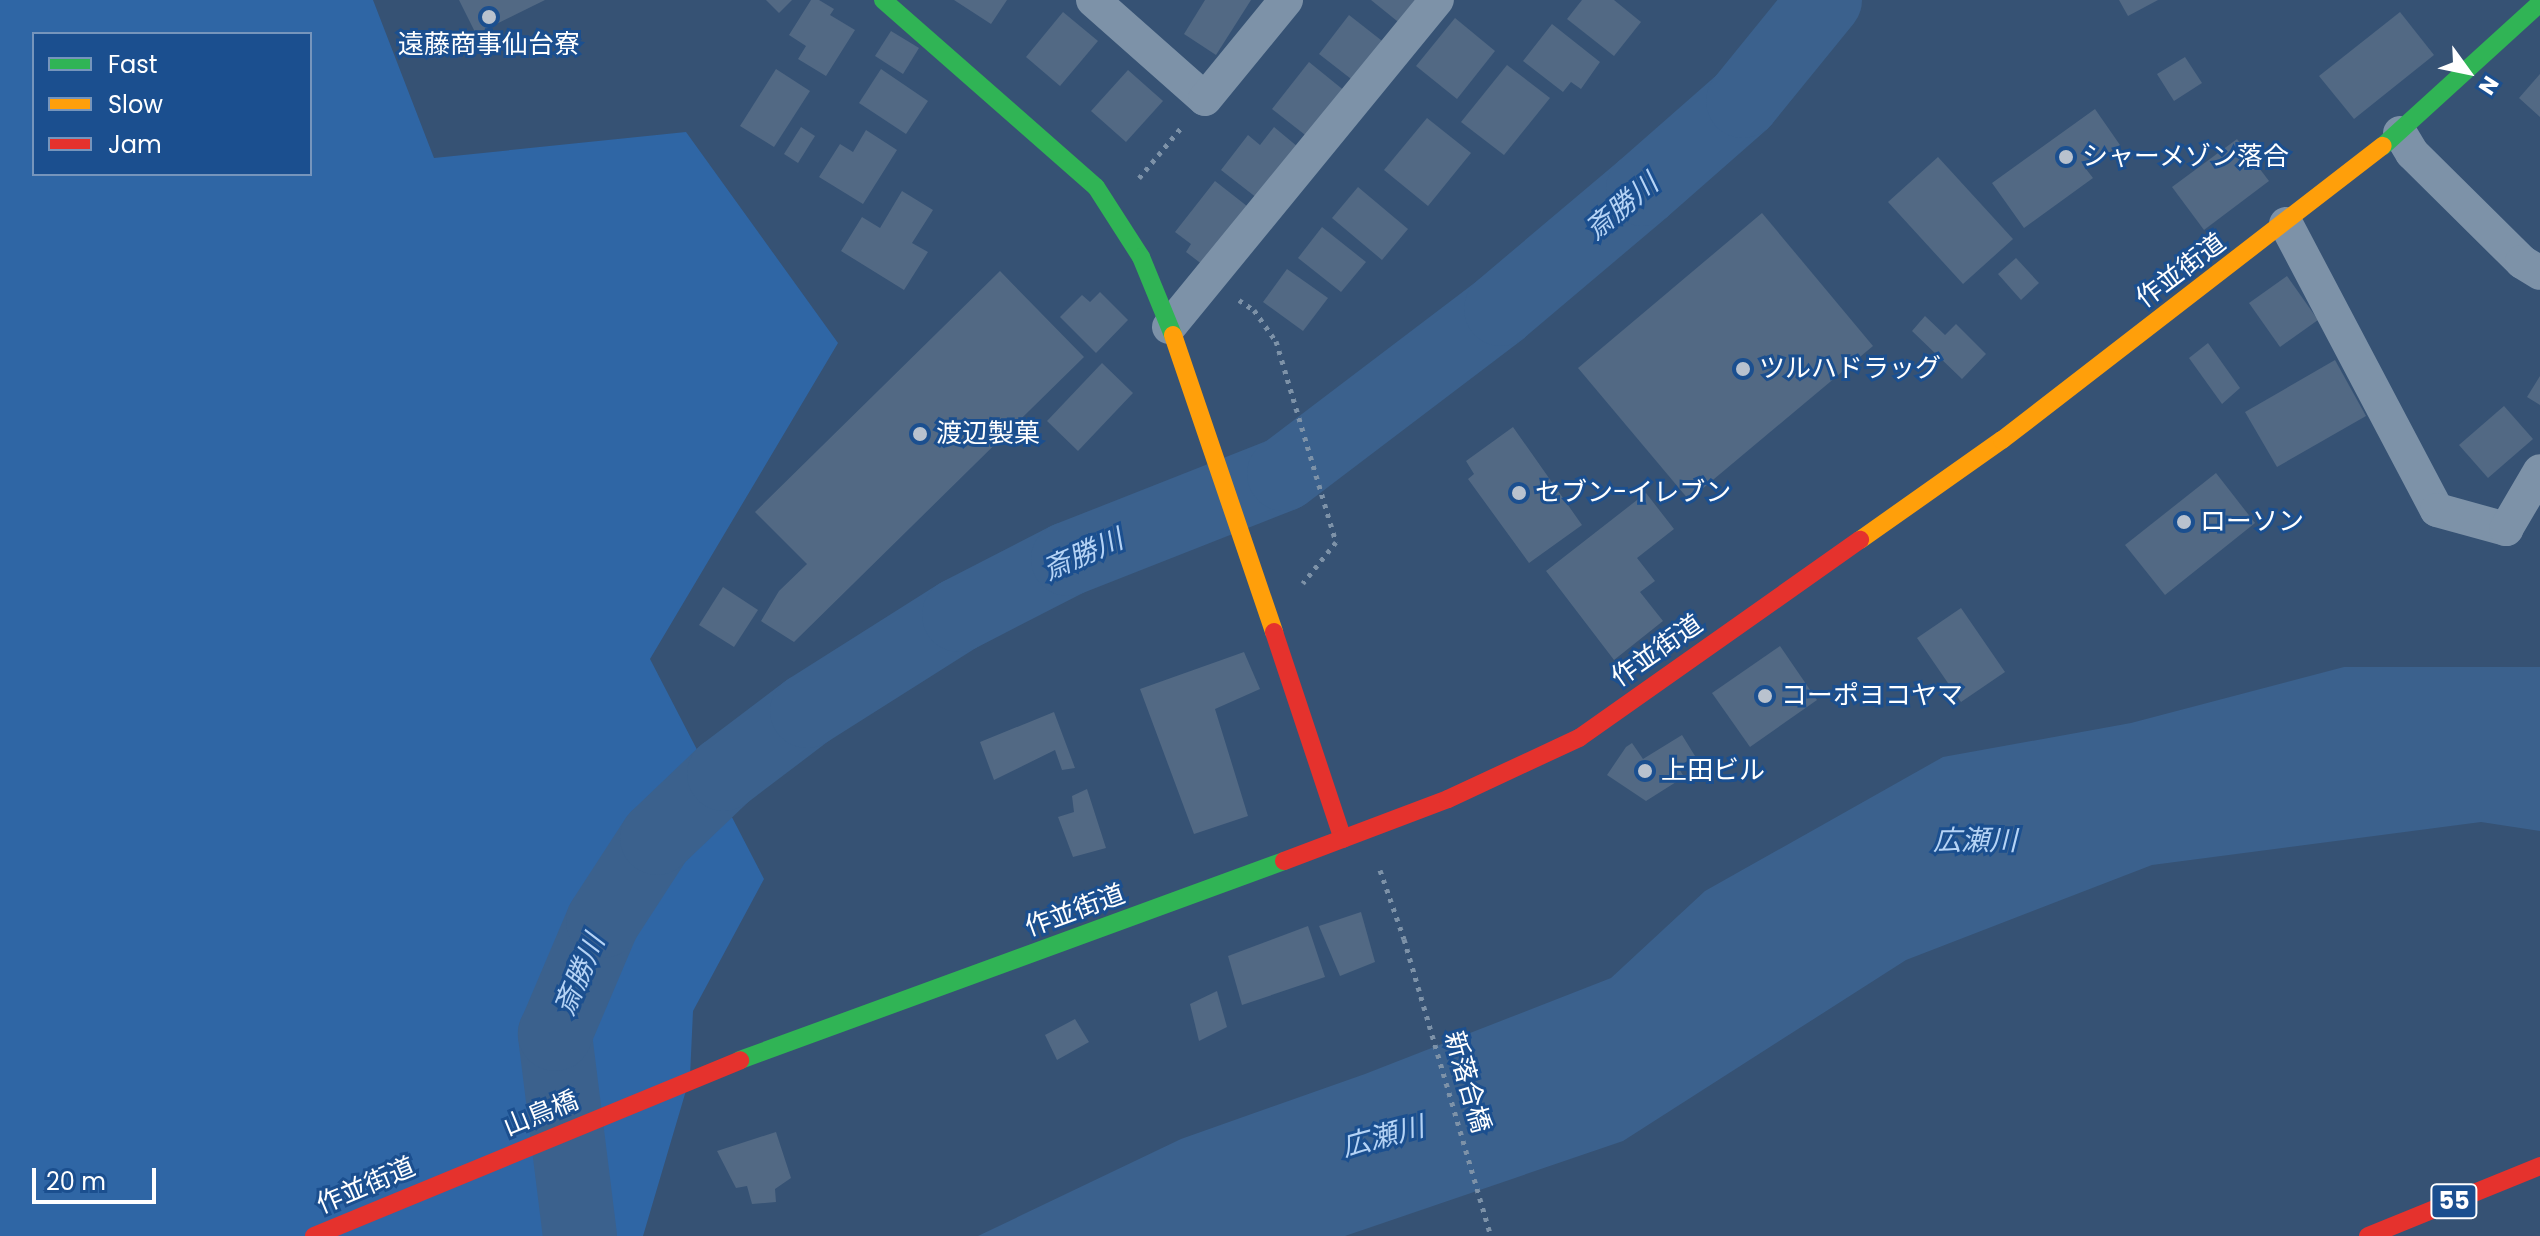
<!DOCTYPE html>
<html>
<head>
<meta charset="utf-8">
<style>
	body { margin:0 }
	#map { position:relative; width:2540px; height:1236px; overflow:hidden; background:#365274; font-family:Poppins,"Noto Sans JP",sans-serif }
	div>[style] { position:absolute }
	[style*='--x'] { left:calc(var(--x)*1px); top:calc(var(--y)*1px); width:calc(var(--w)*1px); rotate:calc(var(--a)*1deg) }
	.green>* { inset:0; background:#2f66a5 }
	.water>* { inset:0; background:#3b618d }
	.river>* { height:74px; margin:-37px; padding:0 37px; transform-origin:37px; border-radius:37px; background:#3b618d }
	.building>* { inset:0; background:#526984 }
	.path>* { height:5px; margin-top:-2.5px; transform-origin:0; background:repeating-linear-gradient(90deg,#7d92a8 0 4px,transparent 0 10px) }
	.street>* { height:34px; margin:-17px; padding:0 17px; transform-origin:17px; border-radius:17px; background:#7d92a8 }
	.fast>* { height:18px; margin:-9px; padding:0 9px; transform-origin:9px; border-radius:9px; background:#30b455 }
	.slow>* { height:18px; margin:-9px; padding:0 9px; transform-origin:9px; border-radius:9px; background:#ff9f0a }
	.jam>* { height:18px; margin:-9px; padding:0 9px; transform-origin:9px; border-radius:9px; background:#e5322d }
	.dots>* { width:22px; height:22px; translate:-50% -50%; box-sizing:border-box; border:4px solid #1b4f8f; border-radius:50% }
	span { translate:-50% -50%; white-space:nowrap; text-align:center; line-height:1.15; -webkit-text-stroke:6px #1b4f8f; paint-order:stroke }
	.shield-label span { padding:2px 6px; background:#1b4f8f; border:2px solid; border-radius:6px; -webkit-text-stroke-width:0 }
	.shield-label { font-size:24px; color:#fff; font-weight:700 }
	.poi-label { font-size:26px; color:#fff }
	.left { translate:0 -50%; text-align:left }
	.street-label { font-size:26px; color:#fff }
	.water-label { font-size:28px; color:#b5d3f5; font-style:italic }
	.legend { position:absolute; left:32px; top:32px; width:280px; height:144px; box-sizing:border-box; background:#1b4f8f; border:2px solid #7695bc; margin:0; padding:10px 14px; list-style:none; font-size:24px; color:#fff }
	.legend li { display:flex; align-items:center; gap:16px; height:40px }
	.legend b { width:40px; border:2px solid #7695bc }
	.north { position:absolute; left:2428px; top:32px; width:80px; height:80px; -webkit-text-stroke:6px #1b4f8f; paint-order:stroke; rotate:123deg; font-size:22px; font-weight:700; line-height:32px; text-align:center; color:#fff }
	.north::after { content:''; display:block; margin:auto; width:28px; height:36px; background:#fff; clip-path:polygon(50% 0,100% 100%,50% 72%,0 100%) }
	.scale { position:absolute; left:32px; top:1168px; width:124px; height:36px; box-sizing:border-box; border:4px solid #fff; border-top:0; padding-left:10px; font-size:24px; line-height:28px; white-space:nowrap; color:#fff; -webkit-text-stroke:6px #1b4f8f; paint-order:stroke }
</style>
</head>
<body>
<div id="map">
	<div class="green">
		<div style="clip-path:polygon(evenodd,0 0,373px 0,434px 158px,686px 132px,838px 343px,650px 659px,764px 879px,693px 1011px,690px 1077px,643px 1236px,0 1236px,0 0,34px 34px,310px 34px,310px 174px,34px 174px,34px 34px)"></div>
	</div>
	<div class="water">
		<div style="clip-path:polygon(2344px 667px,2540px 667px,2540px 831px,2481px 822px,2152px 865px,1906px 960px,1623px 1141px,1345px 1236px,978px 1236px,1181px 1139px,1365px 1074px,1611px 978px,1705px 891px,1943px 757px,2131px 723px)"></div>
	</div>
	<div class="river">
		<div style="--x:580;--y:1236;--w:204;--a:-97.1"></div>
		<div style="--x:555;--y:1034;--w:123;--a:-67"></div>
		<div style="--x:603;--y:921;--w:99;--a:-57"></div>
		<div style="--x:657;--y:838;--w:93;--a:-43.7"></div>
		<div style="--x:724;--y:774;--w:104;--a:-37.2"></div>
		<div style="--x:807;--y:711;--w:180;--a:-32.3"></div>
		<div style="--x:959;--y:615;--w:123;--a:-27.2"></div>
		<div style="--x:1068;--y:559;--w:232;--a:-21.5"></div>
		<div style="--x:1284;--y:474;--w:273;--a:-37.2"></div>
		<div style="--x:1501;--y:309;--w:186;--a:-40.2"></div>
		<div style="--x:1643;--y:189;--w:133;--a:-41.3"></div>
		<div style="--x:1743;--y:101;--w:130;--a:-50.9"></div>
	</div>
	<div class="building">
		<div style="clip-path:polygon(459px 0,545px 0,476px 34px)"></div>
		<div style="clip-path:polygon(766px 0,792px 0,779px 13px)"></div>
		<div style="clip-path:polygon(811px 0,819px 0,834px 9px,830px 15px,855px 30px,826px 76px,798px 59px,806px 46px,789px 35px)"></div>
		<div style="clip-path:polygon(954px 0,1007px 0,991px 24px)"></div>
		<div style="clip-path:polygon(1205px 0,1251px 0,1216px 55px,1184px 34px)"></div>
		<div style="clip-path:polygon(1371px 0,1423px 0,1402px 25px)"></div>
		<div style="clip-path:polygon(1582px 0,1614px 0,1641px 22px,1614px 56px,1567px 19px)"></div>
		<div style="clip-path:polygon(2119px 0,2158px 0,2128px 16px)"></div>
		<div style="clip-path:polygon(1063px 12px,1098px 41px,1060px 86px,1026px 57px)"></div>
		<div style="clip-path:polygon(2400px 12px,2434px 55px,2354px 119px,2319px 76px)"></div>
		<div style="clip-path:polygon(1349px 15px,1386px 44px,1355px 82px,1319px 54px)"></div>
		<div style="clip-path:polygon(1455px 18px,1495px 51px,1457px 99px,1416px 66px)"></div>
		<div style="clip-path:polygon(1552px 24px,1600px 62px,1581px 89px,1571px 82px,1563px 92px,1523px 61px)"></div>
		<div style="clip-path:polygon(891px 31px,919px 48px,903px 74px,875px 56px)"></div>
		<div style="clip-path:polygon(2185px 57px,2202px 83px,2174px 101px,2157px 74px)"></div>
		<div style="clip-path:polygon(1309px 62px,1346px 92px,1309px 138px,1272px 109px)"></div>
		<div style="clip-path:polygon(1507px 65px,1550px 98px,1504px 155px,1461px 122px)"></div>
		<div style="clip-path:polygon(776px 69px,810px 91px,774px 147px,740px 126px)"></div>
		<div style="clip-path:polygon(881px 69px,928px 101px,906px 134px,859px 103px)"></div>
		<div style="clip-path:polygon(1128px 70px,1163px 101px,1126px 142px,1091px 111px)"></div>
		<div style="clip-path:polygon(2540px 74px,2540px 117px,2519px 98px)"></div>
		<div style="clip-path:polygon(2095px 109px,2120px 145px,2086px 169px,2093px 178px,2024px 228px,1992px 183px)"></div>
		<div style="clip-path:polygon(1427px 118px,1471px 153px,1428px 206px,1384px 170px)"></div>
		<div style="clip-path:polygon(801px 127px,815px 136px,798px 163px,784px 154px)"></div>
		<div style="clip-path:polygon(1274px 127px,1298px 147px,1257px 198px,1221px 170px,1248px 135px,1260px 145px)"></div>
		<div style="clip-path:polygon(866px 130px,897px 150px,863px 204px,819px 177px,840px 144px,853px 152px)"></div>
		<div style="clip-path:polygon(2237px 139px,2269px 181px,2204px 230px,2172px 187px)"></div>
		<div style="clip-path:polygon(1938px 157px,2013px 239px,1963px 284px,1888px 202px)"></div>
		<div style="clip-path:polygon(1215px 181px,1252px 210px,1207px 268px,1186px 252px,1191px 244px,1175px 232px)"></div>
		<div style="clip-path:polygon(1358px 187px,1408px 229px,1382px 260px,1332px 218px)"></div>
		<div style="clip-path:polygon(902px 191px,933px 210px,912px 243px,928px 252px,904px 290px,841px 251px,862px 217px,880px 228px)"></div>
		<div style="clip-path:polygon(1762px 213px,1873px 346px,1689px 500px,1578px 368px)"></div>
		<div style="clip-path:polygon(1322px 227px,1366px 262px,1341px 292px,1298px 258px)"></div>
		<div style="clip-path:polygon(2016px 258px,2039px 283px,2021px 300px,1998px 274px)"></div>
		<div style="clip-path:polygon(1287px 269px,1328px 298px,1303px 331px,1263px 302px)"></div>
		<div style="clip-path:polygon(1000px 271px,1084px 357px,794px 642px,761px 621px,779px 591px,807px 564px,755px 512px)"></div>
		<div style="clip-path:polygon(2287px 276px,2318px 320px,2280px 347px,2249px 303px)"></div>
		<div style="clip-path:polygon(1100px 292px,1128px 320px,1096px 353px,1060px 317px,1082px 295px,1090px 302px)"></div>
		<div style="clip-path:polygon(1925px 316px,1945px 335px,1956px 324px,1986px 354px,1962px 379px,1912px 331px)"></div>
		<div style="clip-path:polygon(2208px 343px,2240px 388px,2222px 404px,2189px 358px)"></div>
		<div style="clip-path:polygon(2335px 360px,2366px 416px,2277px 467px,2245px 412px)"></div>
		<div style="clip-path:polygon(1102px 363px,1133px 393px,1078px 451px,1047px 421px)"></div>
		<div style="clip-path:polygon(2540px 376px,2540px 405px,2527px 397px)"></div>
		<div style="clip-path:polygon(2504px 406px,2533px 439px,2488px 478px,2459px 445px)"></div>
		<div style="clip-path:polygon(1513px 427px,1582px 525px,1529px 563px,1468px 479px,1474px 474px,1466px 461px)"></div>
		<div style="clip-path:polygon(2216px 473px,2255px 523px,2165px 595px,2125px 545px)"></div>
		<div style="clip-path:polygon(1646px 493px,1674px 529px,1637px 558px,1655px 581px,1640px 592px,1663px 621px,1614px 660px,1546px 571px)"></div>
		<div style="clip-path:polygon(723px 587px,758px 610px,734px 647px,699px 625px)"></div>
		<div style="clip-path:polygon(1961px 608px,2005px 672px,1961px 702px,1917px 638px)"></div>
		<div style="clip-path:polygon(1780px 646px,1817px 700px,1750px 747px,1712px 693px)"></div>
		<div style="clip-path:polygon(1244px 652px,1260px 689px,1215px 709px,1248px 816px,1194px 834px,1140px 689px)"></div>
		<div style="clip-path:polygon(1054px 712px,1075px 768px,1062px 770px,1055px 750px,994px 780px,980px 742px)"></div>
		<div style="clip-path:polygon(1682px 735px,1695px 756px,1678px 767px,1684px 777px,1646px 801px,1607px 775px,1626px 747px,1632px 743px,1643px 759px)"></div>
		<div style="clip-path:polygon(1087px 789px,1106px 848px,1073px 857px,1058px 817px,1074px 812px,1072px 796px)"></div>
		<div style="clip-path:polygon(1361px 912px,1375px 962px,1340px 976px,1319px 926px)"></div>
		<div style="clip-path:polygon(1308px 926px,1325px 977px,1242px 1005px,1228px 956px)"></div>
		<div style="clip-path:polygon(1217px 991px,1227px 1027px,1199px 1041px,1190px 1004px)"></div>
		<div style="clip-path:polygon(1075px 1019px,1089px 1042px,1057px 1060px,1045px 1035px)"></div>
		<div style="clip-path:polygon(776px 1132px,791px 1178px,775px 1189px,776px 1202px,752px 1204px,747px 1186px,736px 1188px,717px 1151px)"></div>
	</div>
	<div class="path">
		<div style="--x:1139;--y:178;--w:65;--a:-50"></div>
		<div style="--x:1239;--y:300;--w:18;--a:34"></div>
		<div style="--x:1254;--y:310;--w:38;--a:55"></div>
		<div style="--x:1276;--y:341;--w:210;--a:73.4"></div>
		<div style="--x:1336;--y:542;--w:53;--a:128.8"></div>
		<div style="--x:1380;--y:870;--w:73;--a:70.8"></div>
		<div style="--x:1404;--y:939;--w:309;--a:73.7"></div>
	</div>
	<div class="street">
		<div style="--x:1093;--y:0;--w:149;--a:41.5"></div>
		<div style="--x:1205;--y:99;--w:128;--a:-50.7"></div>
		<div style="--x:2400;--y:133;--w:23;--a:59"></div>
		<div style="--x:2412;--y:153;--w:155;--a:44.7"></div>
		<div style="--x:2522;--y:262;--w:21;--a:31"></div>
		<div style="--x:2286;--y:224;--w:323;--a:62.2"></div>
		<div style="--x:2437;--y:510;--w:72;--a:15.4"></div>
		<div style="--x:2506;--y:529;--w:67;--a:-59.6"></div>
		<div style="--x:1169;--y:327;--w:423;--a:-50.7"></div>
	</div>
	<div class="fast">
		<div style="--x:883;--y:0;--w:283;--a:41.3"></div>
		<div style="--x:1096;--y:187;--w:83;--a:57.3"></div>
		<div style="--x:1141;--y:257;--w:84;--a:67.7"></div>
		<div style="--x:2383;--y:146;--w:212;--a:-42.3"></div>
		<div style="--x:740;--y:1060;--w:579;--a:-20.09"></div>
	</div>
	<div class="slow">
		<div style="--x:1173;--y:335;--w:314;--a:71.2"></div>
		<div style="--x:1860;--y:540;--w:174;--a:-35.2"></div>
		<div style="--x:2002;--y:440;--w:481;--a:-37.7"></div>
	</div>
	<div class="jam">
		<div style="--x:1274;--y:632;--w:218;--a:71.6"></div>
		<div style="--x:1284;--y:861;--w:175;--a:-20.7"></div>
		<div style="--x:1448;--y:799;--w:145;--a:-25"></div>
		<div style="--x:1579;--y:738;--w:344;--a:-35.2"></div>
		<div style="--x:314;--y:1236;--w:461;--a:-22.4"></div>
		<div style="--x:2368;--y:1236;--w:186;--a:-22.1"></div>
	</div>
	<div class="dots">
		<div style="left:489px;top:17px;background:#b9c2ce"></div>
		<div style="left:2066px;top:157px;background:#b9c2ce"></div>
		<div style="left:1743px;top:369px;background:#b9c2ce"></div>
		<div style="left:920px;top:434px;background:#b9c2ce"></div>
		<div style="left:1519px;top:493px;background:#b9c2ce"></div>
		<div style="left:2184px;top:522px;background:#b9c2ce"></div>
		<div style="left:1765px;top:696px;background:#b9c2ce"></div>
		<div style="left:1645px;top:771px;background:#b9c2ce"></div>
	</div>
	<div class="shield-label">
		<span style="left:2454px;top:1201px">55</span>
	</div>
	<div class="poi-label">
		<span style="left:489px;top:45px">遠藤商事仙台寮</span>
		<span class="left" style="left:2082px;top:157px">シャーメゾン落合</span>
		<span class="left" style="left:1759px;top:369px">ツルハドラッグ</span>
		<span class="left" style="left:936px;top:434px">渡辺製菓</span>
		<span class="left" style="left:1535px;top:493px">セブン-イレブン</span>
		<span class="left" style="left:2200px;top:522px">ローソン</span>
		<span class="left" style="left:1781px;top:696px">コーポヨコヤマ</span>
		<span class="left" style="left:1661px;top:771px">上田ビル</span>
	</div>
	<div class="street-label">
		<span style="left:2181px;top:271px;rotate:-37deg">作並街道</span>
		<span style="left:1657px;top:651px;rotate:-35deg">作並街道</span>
		<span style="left:1075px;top:911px;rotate:-20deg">作並街道</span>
		<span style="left:1467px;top:1082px;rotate:74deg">新落合橋</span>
		<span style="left:541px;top:1114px;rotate:-22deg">山鳥橋</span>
		<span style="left:366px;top:1186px;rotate:-23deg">作並街道</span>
	</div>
	<div class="water-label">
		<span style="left:1622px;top:207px;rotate:-40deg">斎勝川</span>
		<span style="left:1083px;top:555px;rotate:-24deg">斎勝川</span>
		<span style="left:1975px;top:841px">広瀬川</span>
		<span style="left:580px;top:975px;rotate:-67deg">斎勝川</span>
		<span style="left:1383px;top:1137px;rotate:-15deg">広瀬川</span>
	</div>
	<ul class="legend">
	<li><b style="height:10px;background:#30b455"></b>Fast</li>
	<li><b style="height:10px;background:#ff9f0a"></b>Slow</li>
	<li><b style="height:10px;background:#e5322d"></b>Jam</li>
	</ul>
	<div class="north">N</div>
	<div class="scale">20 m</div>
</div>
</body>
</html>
